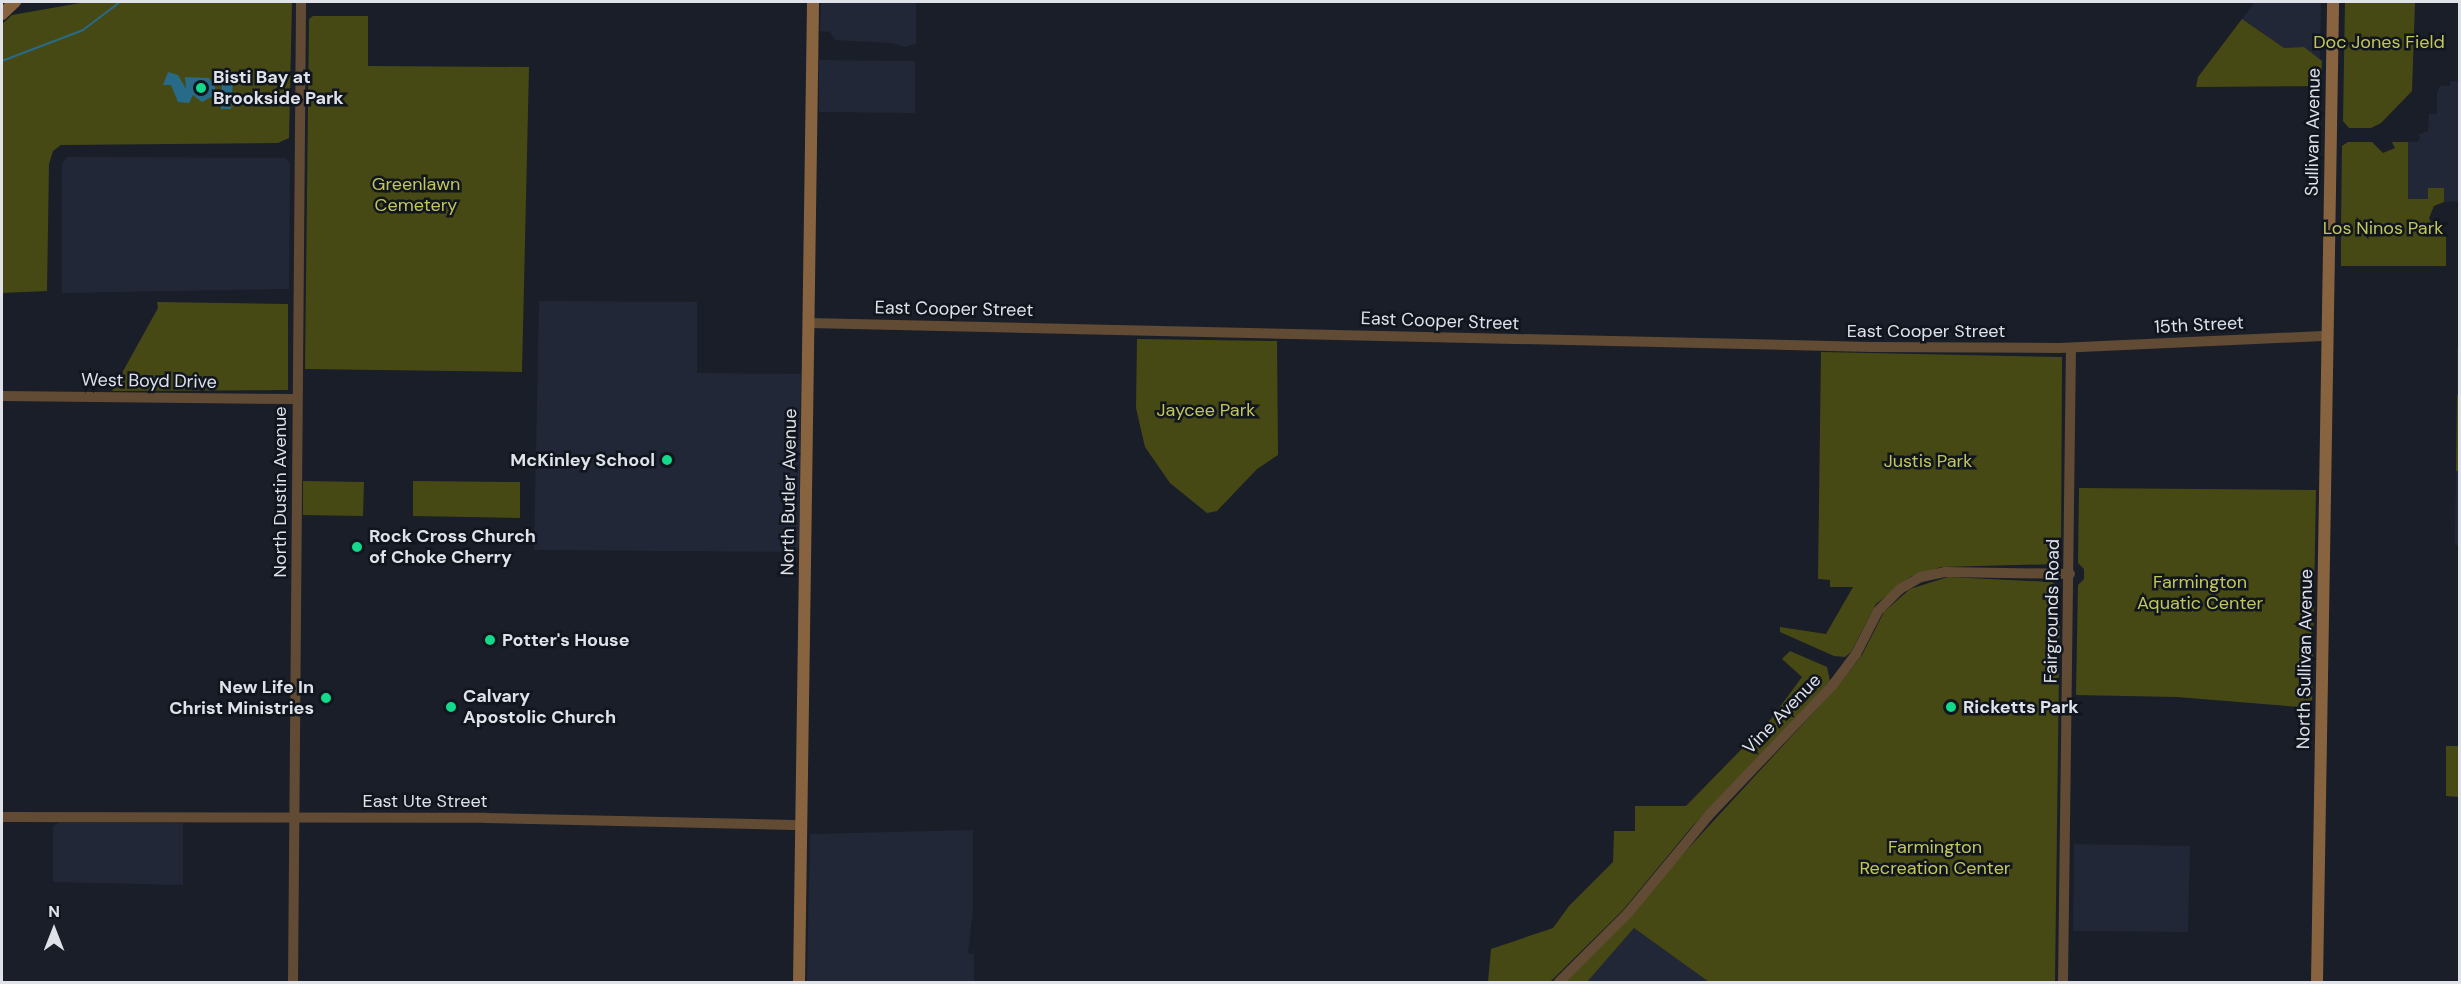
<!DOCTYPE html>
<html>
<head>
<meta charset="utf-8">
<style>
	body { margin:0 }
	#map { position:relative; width:2461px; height:984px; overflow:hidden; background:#1a1e28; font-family:"DM Sans",sans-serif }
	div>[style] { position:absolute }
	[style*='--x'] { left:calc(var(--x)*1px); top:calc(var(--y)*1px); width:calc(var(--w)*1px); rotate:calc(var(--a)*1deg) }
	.built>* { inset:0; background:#212736 }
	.green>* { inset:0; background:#474915 }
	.water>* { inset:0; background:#286b89 }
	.stream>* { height:2px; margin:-1px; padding:0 1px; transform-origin:1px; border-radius:1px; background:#286b89 }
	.tertiary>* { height:10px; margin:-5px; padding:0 5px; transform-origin:5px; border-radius:5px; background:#614b34 }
	.secondary>* { height:12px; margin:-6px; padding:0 6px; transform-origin:6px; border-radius:6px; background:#87643f }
	.dots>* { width:16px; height:16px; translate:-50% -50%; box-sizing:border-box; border:3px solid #11151e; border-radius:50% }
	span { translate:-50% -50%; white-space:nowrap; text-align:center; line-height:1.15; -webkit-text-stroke:5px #11151e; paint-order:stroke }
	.park-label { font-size:18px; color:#c3c75a }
	.poi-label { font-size:18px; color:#dfe2e9; font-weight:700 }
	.left { translate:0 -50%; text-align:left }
	.right { translate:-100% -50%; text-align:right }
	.street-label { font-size:18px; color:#dfe2e9 }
	.frame { position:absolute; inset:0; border:3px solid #dfe2e9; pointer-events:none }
	.north { position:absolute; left:24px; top:900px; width:60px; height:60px; -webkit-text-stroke:4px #11151e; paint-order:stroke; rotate:0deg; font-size:16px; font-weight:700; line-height:24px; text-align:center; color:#dfe2e9 }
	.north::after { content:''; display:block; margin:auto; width:21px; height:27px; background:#dfe2e9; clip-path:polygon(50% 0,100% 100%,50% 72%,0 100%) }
</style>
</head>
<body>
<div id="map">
	<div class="built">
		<div style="clip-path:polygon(821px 2px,916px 2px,916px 44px,905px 47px,891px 43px,835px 40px,830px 32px,820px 31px)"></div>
		<div style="clip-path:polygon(2255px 2px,2321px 2px,2320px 61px,2304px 47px,2284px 49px,2242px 19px)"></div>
		<div style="clip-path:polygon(819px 60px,915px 61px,915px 113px,819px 112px)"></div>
		<div style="clip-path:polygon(2450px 81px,2459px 81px,2459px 201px,2444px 202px,2444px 189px,2428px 199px,2408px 199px,2408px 142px,2417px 142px,2420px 138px,2418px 135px,2428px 131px,2429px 114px,2437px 114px,2437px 93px,2440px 86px,2450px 86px)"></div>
		<div style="clip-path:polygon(67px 157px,286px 158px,290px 164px,289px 289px,62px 293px,62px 164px)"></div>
		<div style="clip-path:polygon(539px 301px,697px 302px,697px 373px,801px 374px,799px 547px,795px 552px,534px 550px)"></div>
		<div style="clip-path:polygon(2459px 344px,2459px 395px,2457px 395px,2457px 348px)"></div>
		<div style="clip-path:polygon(2456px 471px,2459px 471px,2459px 545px,2455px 545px)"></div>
		<div style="clip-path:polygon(59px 822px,183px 823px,183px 885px,53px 882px,53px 827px)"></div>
		<div style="clip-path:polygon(973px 830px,973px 911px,968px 953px,974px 954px,974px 982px,807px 982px,810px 834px)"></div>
		<div style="clip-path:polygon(2074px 844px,2190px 846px,2188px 932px,2073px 931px)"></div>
		<div style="clip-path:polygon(1634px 928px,1709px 982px,1587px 982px)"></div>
	</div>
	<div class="green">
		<div style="clip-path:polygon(86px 2px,292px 2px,289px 138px,278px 143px,61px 145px,53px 151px,49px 164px,47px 291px,2px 293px,2px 24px,12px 15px)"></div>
		<div style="clip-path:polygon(2345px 2px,2415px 2px,2412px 91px,2381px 123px,2371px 128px,2349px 128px,2343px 121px)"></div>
		<div style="clip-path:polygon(368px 16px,368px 66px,529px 67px,522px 372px,305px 369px,309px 19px,313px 16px)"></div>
		<div style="clip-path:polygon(2242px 19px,2284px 48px,2304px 47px,2322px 61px,2321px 86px,2196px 87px,2198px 77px)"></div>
		<div style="clip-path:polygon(2348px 142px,2372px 142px,2383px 153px,2395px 148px,2392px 142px,2408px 142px,2408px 199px,2428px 199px,2428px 188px,2444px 188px,2444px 202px,2434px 206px,2429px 218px,2433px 227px,2446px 236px,2446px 266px,2341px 266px,2341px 237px,2345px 234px,2341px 229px,2342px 146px)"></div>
		<div style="clip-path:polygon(157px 302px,288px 304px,288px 390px,112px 391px,158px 308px)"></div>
		<div style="clip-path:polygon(1137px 339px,1277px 341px,1278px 455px,1257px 469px,1217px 511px,1207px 513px,1170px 483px,1145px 447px,1136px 408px)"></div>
		<div style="clip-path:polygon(1821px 352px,2062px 357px,2061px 558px,2058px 564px,1941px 567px,1910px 577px,1876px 604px,1851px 652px,1845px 657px,1834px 656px,1780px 632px,1780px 627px,1826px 634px,1853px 587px,1830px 587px,1830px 580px,1818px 579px)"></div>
		<div style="clip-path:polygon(2457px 395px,2460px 395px,2459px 471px,2456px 471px)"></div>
		<div style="clip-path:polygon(303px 481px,364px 482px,363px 516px,303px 515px)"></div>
		<div style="clip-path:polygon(413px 481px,520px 482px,520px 518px,413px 516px)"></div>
		<div style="clip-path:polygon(2079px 488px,2316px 490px,2312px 708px,2177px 697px,2076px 695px,2078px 585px,2084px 579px,2084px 569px,2078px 563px)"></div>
		<div style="clip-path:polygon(1948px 577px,2052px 582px,2060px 589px,2055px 982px,1709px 982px,1634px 928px,1587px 982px,1565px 982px,1837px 687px,1862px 655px,1884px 612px,1910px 589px)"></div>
		<div style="clip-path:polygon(1790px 651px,1827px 667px,1830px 681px,1690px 829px,1623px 910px,1550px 982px,1488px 982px,1491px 949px,1553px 928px,1569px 906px,1613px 862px,1614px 831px,1635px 831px,1635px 806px,1686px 806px,1771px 719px,1802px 677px,1782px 659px)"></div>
		<div style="clip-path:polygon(2446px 746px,2459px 746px,2459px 797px,2446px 796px)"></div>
	</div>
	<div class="water">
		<div style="clip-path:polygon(168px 72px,178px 75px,186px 89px,185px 77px,209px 78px,215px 87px,215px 95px,202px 102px,193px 95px,189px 103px,178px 102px,171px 85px,163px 85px)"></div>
		<div style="clip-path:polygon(222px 79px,233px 80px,231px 109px,221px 109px)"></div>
	</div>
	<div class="stream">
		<div style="--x:2;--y:61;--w:87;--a:-20.9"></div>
		<div style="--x:83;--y:30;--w:46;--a:-37.1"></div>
	</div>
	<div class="tertiary">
		<div style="--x:809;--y:323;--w:1062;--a:1.29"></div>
		<div style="--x:1871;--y:347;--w:188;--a:0.3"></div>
		<div style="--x:2059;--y:348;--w:269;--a:-2.6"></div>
		<div style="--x:2;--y:396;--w:294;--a:0.6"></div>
		<div style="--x:2;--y:817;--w:484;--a:0.1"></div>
		<div style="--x:486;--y:818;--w:316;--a:1.3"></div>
		<div style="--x:293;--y:982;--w:980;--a:-89.53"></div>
		<div style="--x:1559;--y:982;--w:98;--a:-45"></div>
		<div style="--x:1628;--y:913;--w:127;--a:-50.4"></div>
		<div style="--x:1709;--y:815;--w:178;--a:-46.4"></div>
		<div style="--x:1832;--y:686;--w:40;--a:-53"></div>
		<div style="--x:1856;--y:654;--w:48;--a:-62.9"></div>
		<div style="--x:1878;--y:611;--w:31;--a:-45"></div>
		<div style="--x:1900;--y:589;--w:24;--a:-30"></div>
		<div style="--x:1921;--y:577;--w:25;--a:-12"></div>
		<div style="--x:1945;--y:572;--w:125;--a:0.9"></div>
		<div style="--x:2063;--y:982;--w:634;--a:-89.28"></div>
	</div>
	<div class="secondary">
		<div style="--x:2;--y:14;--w:18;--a:-43"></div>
		<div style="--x:799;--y:982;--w:980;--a:-89.18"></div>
		<div style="--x:2317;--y:982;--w:980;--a:-89.06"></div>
	</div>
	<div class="dots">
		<div style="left:201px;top:88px;background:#13d98a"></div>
		<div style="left:667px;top:460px;background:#13d98a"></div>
		<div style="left:357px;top:547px;background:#13d98a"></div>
		<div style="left:490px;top:640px;background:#13d98a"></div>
		<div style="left:326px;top:698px;background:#13d98a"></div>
		<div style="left:451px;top:707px;background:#13d98a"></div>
		<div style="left:1951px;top:707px;background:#13d98a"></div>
	</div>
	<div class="park-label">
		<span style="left:2379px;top:42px">Doc Jones Field</span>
		<span style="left:416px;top:195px">Greenlawn<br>Cemetery</span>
		<span style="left:2383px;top:228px">Los Ninos Park</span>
		<span style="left:1206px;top:410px">Jaycee Park</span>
		<span style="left:1928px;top:461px">Justis Park</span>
		<span style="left:2200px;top:593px">Farmington<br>Aquatic Center</span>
		<span style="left:1935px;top:858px">Farmington<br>Recreation Center</span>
	</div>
	<div class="poi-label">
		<span class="left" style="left:213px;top:88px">Bisti Bay at<br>Brookside Park</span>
		<span class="right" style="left:655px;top:460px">McKinley School</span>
		<span class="left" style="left:369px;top:547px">Rock Cross Church<br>of Choke Cherry</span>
		<span class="left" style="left:502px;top:640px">Potter's House</span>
		<span class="right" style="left:314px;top:698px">New Life In<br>Christ Ministries</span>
		<span class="left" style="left:463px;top:707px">Calvary<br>Apostolic Church</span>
		<span class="left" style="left:1963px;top:707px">Ricketts Park</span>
	</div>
	<div class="street-label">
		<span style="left:2313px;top:132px;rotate:-89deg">Sullivan Avenue</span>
		<span style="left:954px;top:309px;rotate:1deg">East Cooper Street</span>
		<span style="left:1440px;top:321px;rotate:2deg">East Cooper Street</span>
		<span style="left:2199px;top:325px;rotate:-3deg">15th Street</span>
		<span style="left:1926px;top:331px">East Cooper Street</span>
		<span style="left:149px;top:381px;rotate:1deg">West Boyd Drive</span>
		<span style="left:280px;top:492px;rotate:-90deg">North Dustin Avenue</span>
		<span style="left:789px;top:492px;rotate:-89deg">North Butler Avenue</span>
		<span style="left:2052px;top:611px;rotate:-89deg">Fairgrounds Road</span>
		<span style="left:2305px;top:659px;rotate:-89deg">North Sullivan Avenue</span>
		<span style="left:1782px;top:714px;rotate:-46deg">Vine Avenue</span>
		<span style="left:425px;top:801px">East Ute Street</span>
	</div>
	<div class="frame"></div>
	<div class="north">N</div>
</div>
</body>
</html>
